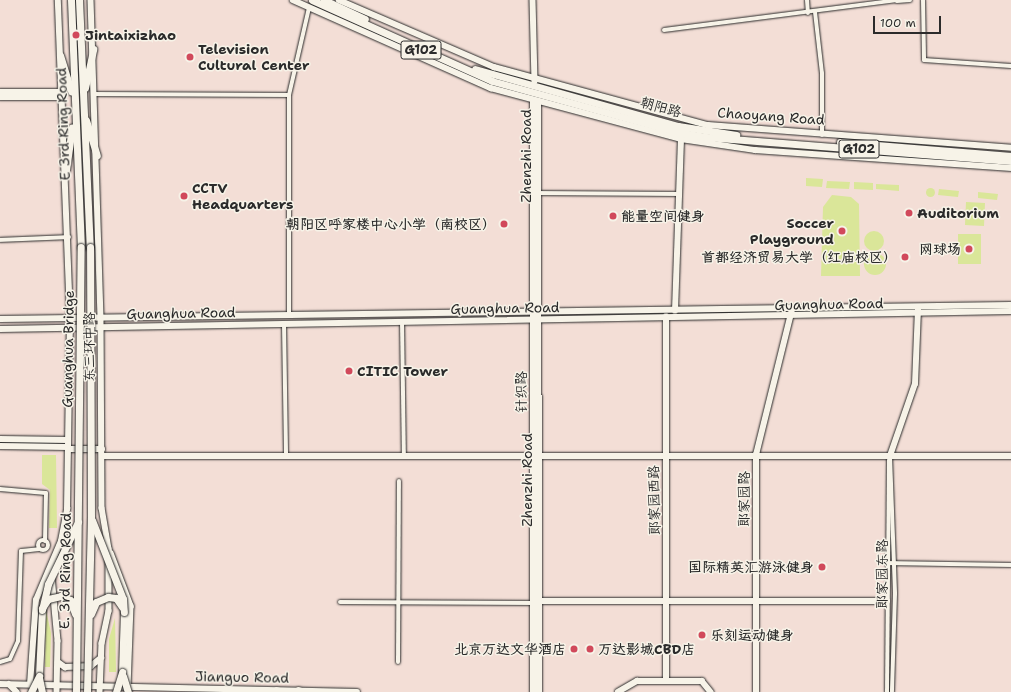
<!DOCTYPE html>
<html>
<head>
<meta charset="utf-8">
<style>
	body { margin:0 }
	#map { position:relative; width:1011px; height:692px; overflow:hidden; background:#f3ded6; font-family:"Shantell Sans","LXGW WenKai TC",sans-serif }
	div>[style] { position:absolute }
	[style*='--x'] { left:calc(var(--x)*1px); top:calc(var(--y)*1px); width:calc(var(--w)*1px); rotate:calc(var(--a)*1deg) }
	.green>* { inset:0; background:#dae699 }
	.round { border-radius:50% }
	.roads { filter:drop-shadow(0 0 1px #2b2b2b) drop-shadow(0 0 1px #2b2b2b) }
	.minor>* { height:4px; margin:-2px; padding:0 2px; transform-origin:2px; border-radius:2px; background:#f7f3e8 }
	.minor>.ring { margin:-2px; padding:0; box-sizing:content-box; background:none; border:4px solid #f7f3e8; border-radius:50% }
	.tertiary>* { height:5.5px; margin:-2.75px; padding:0 2.75px; transform-origin:2.75px; border-radius:2.75px; background:#f7f3e8 }
	.secondary>* { height:6px; margin:-3px; padding:0 3px; transform-origin:3px; border-radius:3px; background:#f7f3e8 }
	.trunk>* { height:7px; margin:-3.5px; padding:0 3.5px; transform-origin:3.5px; border-radius:3.5px; background:#f7f3e8 }
	.bridges { filter:drop-shadow(0 0 1px #2b2b2b) drop-shadow(0 0 1px #2b2b2b) }
	.trunk-bridge>* { height:7px; margin:-3.5px; padding:0 3.5px; transform-origin:3.5px; border-radius:3.5px; background:#f7f3e8 }
	.dots>* { width:11px; height:11px; translate:-50% -50%; box-sizing:border-box; border:2px solid #f7f3e8; border-radius:50% }
	span { translate:-50% -50%; white-space:nowrap; text-align:center; line-height:1.15; -webkit-text-stroke:3px #f7f3e8; paint-order:stroke }
	.shield-label span { padding:1px 3px; background:#f7f3e8; border:1px solid; border-radius:3px; -webkit-text-stroke-width:0 }
	.shield-label { font-size:13px; color:#2b2b2b; font-weight:700 }
	.poi-label { font-size:14px; color:#2b2b2b; font-weight:700 }
	.left { translate:0 -50%; text-align:left }
	.right { translate:-100% -50%; text-align:right }
	.street-label { font-size:14px; color:#2b2b2b }
	.scale { position:absolute; left:873px; top:16px; width:68px; height:18px; box-sizing:border-box; border:2px solid #2b2b2b; border-top:0; padding-left:5px; font-size:12px; line-height:14px; white-space:nowrap; color:#2b2b2b; -webkit-text-stroke:3px #f7f3e8; paint-order:stroke }
</style>
</head>
<body>
<div id="map">
	<div class="green">
		<div style="clip-path:polygon(806px 178px,823px 179px,822px 187px,806px 186px)"></div>
		<div style="clip-path:polygon(827px 181px,850px 182px,849px 189px,826px 188px)"></div>
		<div style="clip-path:polygon(854px 182px,873px 183px,873px 190px,854px 189px)"></div>
		<div style="clip-path:polygon(876px 184px,899px 185px,899px 191px,876px 189px)"></div>
		<div class="round" style="left:925.5px;top:187.5px;width:9px;height:9px"></div>
		<div style="clip-path:polygon(939px 189px,959px 191px,958px 197px,938px 195px)"></div>
		<div style="clip-path:polygon(978px 192px,998px 194px,997px 200px,978px 198px)"></div>
		<div style="clip-path:polygon(832px 195px,851px 197px,859px 204px,860px 276px,821px 276px,823px 207px)"></div>
		<div style="clip-path:polygon(966px 202px,985px 203px,984px 226px,965px 225px)"></div>
		<div class="round" style="left:864px;top:231px;width:20px;height:20px"></div>
		<div style="clip-path:polygon(958px 234px,981px 234px,981px 264px,958px 264px)"></div>
		<div class="round" style="left:864px;top:253px;width:22px;height:22px"></div>
		<div style="clip-path:polygon(42px 455px,56px 455px,57px 528px,49px 528px,50px 490px,42px 484px)"></div>
		<div style="clip-path:polygon(46px 610px,51px 633px,50px 667px,45px 667px)"></div>
		<div style="clip-path:polygon(115px 618px,116px 672px,109px 672px,109px 639px)"></div>
	</div>
	<div class="roads">
		<div class="minor">
			<div style="--x:807;--y:0;--w:13;--a:86"></div>
			<div style="--x:923;--y:0;--w:60;--a:89"></div>
			<div style="--x:924;--y:60;--w:87;--a:3.9"></div>
			<div style="--x:897;--y:1;--w:13;--a:-4"></div>
			<div style="--x:815;--y:12;--w:61;--a:83.5"></div>
			<div style="--x:822;--y:73;--w:62;--a:90"></div>
			<div style="--x:664;--y:30;--w:235;--a:-7.3"></div>
			<div style="--x:95;--y:94;--w:194;--a:0.3"></div>
			<div style="--x:536;--y:193;--w:143;--a:0.4"></div>
			<div style="--x:0;--y:240;--w:69;--a:-2.5"></div>
			<div style="--x:289;--y:316;--w:221;--a:-90"></div>
			<div style="--x:289;--y:95;--w:89;--a:-77.1"></div>
			<div style="--x:402;--y:321;--w:135;--a:89.2"></div>
			<div style="--x:284;--y:324;--w:132;--a:89.1"></div>
			<div style="--x:890;--y:456;--w:138;--a:87.9"></div>
			<div style="--x:895;--y:594;--w:98;--a:91.8"></div>
			<div style="--x:0;--y:489;--w:46;--a:5"></div>
			<div style="--x:46;--y:493;--w:48;--a:91.2"></div>
			<div class="ring" style="left:38px;top:540px;width:6px;height:6px"></div>
			<div style="--x:887;--y:563;--w:124;--a:0.9"></div>
			<div style="--x:340;--y:602;--w:193;--a:0.3"></div>
			<div style="--x:0;--y:662;--w:10;--a:-17"></div>
			<div style="--x:10;--y:659;--w:20;--a:-66"></div>
			<div style="--x:18;--y:641;--w:90;--a:-88.1"></div>
			<div style="--x:21;--y:551;--w:18;--a:-6"></div>
			<div style="--x:398;--y:662;--w:181;--a:-89.7"></div>
			<div style="--x:887;--y:692;--w:232;--a:-89.5"></div>
		</div>
		<div class="tertiary">
			<div style="--x:91;--y:0;--w:317;--a:88.2"></div>
			<div style="--x:101;--y:317;--w:191;--a:89.7"></div>
			<div style="--x:102;--y:508;--w:42;--a:80.3"></div>
			<div style="--x:109;--y:549;--w:62;--a:90"></div>
			<div style="--x:109;--y:611;--w:33;--a:102"></div>
			<div style="--x:102;--y:643;--w:49;--a:92.3"></div>
			<div style="--x:293;--y:0;--w:217;--a:24"></div>
			<div style="--x:491;--y:88;--w:197;--a:15"></div>
			<div style="--x:681;--y:139;--w:75;--a:8.5"></div>
			<div style="--x:755;--y:150;--w:257;--a:4"></div>
			<div style="--x:339;--y:0;--w:169;--a:23.4"></div>
			<div style="--x:494;--y:67;--w:222;--a:15.2"></div>
			<div style="--x:708;--y:125;--w:304;--a:4.3"></div>
			<div style="--x:533;--y:0;--w:81;--a:88.6"></div>
			<div style="--x:675;--y:311;--w:172;--a:-88"></div>
			<div style="--x:68;--y:449;--w:34;--a:0"></div>
			<div style="--x:102;--y:456;--w:909;--a:0"></div>
			<div style="--x:890;--y:456;--w:76;--a:-70.9"></div>
			<div style="--x:915;--y:384;--w:75;--a:-87.7"></div>
			<div style="--x:111;--y:553;--w:57;--a:69.3"></div>
			<div style="--x:131;--y:606;--w:80;--a:92.1"></div>
			<div style="--x:52;--y:576;--w:65;--a:84.7"></div>
			<div style="--x:58;--y:641;--w:51;--a:91.1"></div>
			<div style="--x:539;--y:601;--w:348;--a:0"></div>
			<div style="--x:58;--y:662;--w:9;--a:36"></div>
			<div style="--x:65;--y:667;--w:26;--a:-2"></div>
			<div style="--x:91;--y:666;--w:13;--a:-39"></div>
			<div style="--x:666;--y:681;--w:364;--a:-90"></div>
			<div style="--x:0;--y:684;--w:357;--a:1.3"></div>
			<div style="--x:9;--y:684;--w:11;--a:45"></div>
			<div style="--x:30;--y:685;--w:85;--a:-86"></div>
			<div style="--x:36;--y:600;--w:64;--a:-67"></div>
			<div style="--x:61;--y:541;--w:33;--a:-79"></div>
			<div style="--x:67;--y:509;--w:191;--a:-89.1"></div>
			<div style="--x:70;--y:318;--w:318;--a:-92.2"></div>
			<div style="--x:618;--y:692;--w:22;--a:-30"></div>
			<div style="--x:637;--y:681;--w:65;--a:0"></div>
			<div style="--x:702;--y:681;--w:14;--a:51"></div>
			<div style="--x:756;--y:692;--w:237;--a:-90"></div>
			<div style="--x:756;--y:455;--w:149;--a:-76.1"></div>
		</div>
		<div class="secondary">
			<div style="--x:0;--y:92;--w:61;--a:0"></div>
			<div style="--x:0;--y:97;--w:61;--a:0"></div>
			<div style="--x:538;--y:101;--w:591;--a:89.9"></div>
			<div style="--x:0;--y:319;--w:1011;--a:-0.79"></div>
			<div style="--x:0;--y:329;--w:1011;--a:-1.02"></div>
			<div style="--x:0;--y:439;--w:68;--a:0.8"></div>
			<div style="--x:0;--y:446;--w:68;--a:0.8"></div>
			<div style="--x:533;--y:692;--w:592;--a:-90"></div>
		</div>
		<div class="trunk">
			<div style="--x:71;--y:0;--w:247;--a:87.7"></div>
			<div style="--x:79;--y:0;--w:247;--a:87.5"></div>
			<div style="--x:312;--y:0;--w:197;--a:24.2"></div>
			<div style="--x:492;--y:81;--w:192;--a:15.4"></div>
			<div style="--x:677;--y:132;--w:29;--a:10"></div>
			<div style="--x:706;--y:137;--w:306;--a:4.5"></div>
			<div style="--x:324;--y:0;--w:45;--a:24.9"></div>
			<div style="--x:60;--y:55;--w:38;--a:73"></div>
			<div style="--x:475;--y:69;--w:211;--a:15.7"></div>
			<div style="--x:678;--y:126;--w:59;--a:8.8"></div>
			<div style="--x:85;--y:88;--w:40;--a:-78"></div>
			<div style="--x:86;--y:120;--w:37;--a:73"></div>
			<div style="--x:840;--y:142;--w:172;--a:4.7"></div>
			<div style="--x:66;--y:170;--w:43;--a:-82.1"></div>
			<div style="--x:122;--y:672;--w:60;--a:-88.1"></div>
			<div style="--x:39;--y:676;--w:66;--a:-87.4"></div>
			<div style="--x:276;--y:690;--w:6;--a:18"></div>
			<div style="--x:298;--y:690;--w:6;--a:18"></div>
		</div>
	</div>
	<div class="bridges">
		<div class="trunk-bridge">
			<div style="--x:92;--y:520;--w:85;--a:68.6"></div>
			<div style="--x:123;--y:599;--w:13;--a:86"></div>
			<div style="--x:42;--y:608;--w:11;--a:-56"></div>
			<div style="--x:48;--y:599;--w:13;--a:-13"></div>
			<div style="--x:61;--y:596;--w:10;--a:24"></div>
			<div style="--x:70;--y:600;--w:15;--a:70"></div>
			<div style="--x:42;--y:610;--w:27;--a:-77"></div>
			<div style="--x:48;--y:584;--w:69;--a:-64.2"></div>
			<div style="--x:91;--y:614;--w:13;--a:-67"></div>
			<div style="--x:96;--y:602;--w:13;--a:-23"></div>
			<div style="--x:108;--y:597;--w:8;--a:7"></div>
			<div style="--x:116;--y:598;--w:11;--a:56"></div>
			<div style="--x:123;--y:676;--w:17;--a:73"></div>
			<div style="--x:39;--y:678;--w:14;--a:78"></div>
			<div style="--x:31;--y:692;--w:18;--a:-63"></div>
			<div style="--x:76;--y:692;--w:445;--a:-89.4"></div>
			<div style="--x:87;--y:692;--w:175;--a:-88.7"></div>
			<div style="--x:91;--y:517;--w:270;--a:-90.2"></div>
			<div style="--x:116;--y:692;--w:21;--a:-73"></div>
		</div>
	</div>
	<div class="dots">
		<div style="left:76px;top:35px;background:#d1495b"></div>
		<div style="left:190px;top:57px;background:#d1495b"></div>
		<div style="left:184px;top:196px;background:#d1495b"></div>
		<div style="left:909px;top:213px;background:#d1495b"></div>
		<div style="left:613px;top:216px;background:#d1495b"></div>
		<div style="left:504px;top:224px;background:#d1495b"></div>
		<div style="left:842px;top:231px;background:#d1495b"></div>
		<div style="left:969px;top:249px;background:#d1495b"></div>
		<div style="left:905px;top:257px;background:#d1495b"></div>
		<div style="left:349px;top:371px;background:#d1495b"></div>
		<div style="left:822px;top:567px;background:#d1495b"></div>
		<div style="left:702px;top:635px;background:#d1495b"></div>
		<div style="left:574px;top:649px;background:#d1495b"></div>
		<div style="left:590px;top:649px;background:#d1495b"></div>
	</div>
	<div class="shield-label">
		<span style="left:421px;top:50px">G102</span>
		<span style="left:859px;top:149px">G102</span>
	</div>
	<div class="poi-label">
		<span class="left" style="left:85px;top:35px">Jintaixizhao</span>
		<span class="left" style="left:198px;top:57px">Television<br>Cultural Center</span>
		<span class="left" style="left:192px;top:196px">CCTV<br>Headquarters</span>
		<span class="left" style="left:917px;top:213px">Auditorium</span>
		<span class="left" style="left:621px;top:216px">能量空间健身</span>
		<span class="right" style="left:834px;top:231px">Soccer<br>Playground</span>
		<span class="right" style="left:496px;top:224px">朝阳区呼家楼中心小学（南校区）</span>
		<span class="right" style="left:961px;top:249px">网球场</span>
		<span class="right" style="left:897px;top:257px">首都经济贸易大学（红庙校区）</span>
		<span class="left" style="left:357px;top:371px">CITIC Tower</span>
		<span class="right" style="left:814px;top:567px">国际精英汇游泳健身</span>
		<span class="left" style="left:710px;top:635px">乐刻运动健身</span>
		<span class="right" style="left:566px;top:649px">北京万达文华酒店</span>
		<span class="left" style="left:598px;top:649px">万达影城CBD店</span>
	</div>
	<div class="street-label">
		<span style="left:661px;top:107px;rotate:15deg">朝阳路</span>
		<span style="left:771px;top:116px;rotate:4deg">Chaoyang Road</span>
		<span style="left:63px;top:124px;rotate:-92deg">E 3rd Ring Road</span>
		<span style="left:526px;top:156px;rotate:-90deg">Zhenzhi Road</span>
		<span style="left:829px;top:304px;rotate:-1deg">Guanghua Road</span>
		<span style="left:505px;top:308px;rotate:-1deg">Guanghua Road</span>
		<span style="left:181px;top:313px;rotate:-1deg">Guanghua Road</span>
		<span style="left:89px;top:347px;rotate:-90deg">东三环中路</span>
		<span style="left:68px;top:349px;rotate:-89deg">Guanghua Bridge</span>
		<span style="left:521px;top:392px;rotate:-90deg">针织路</span>
		<span style="left:527px;top:480px;rotate:-90deg">Zhenzhi Road</span>
		<span style="left:744px;top:499px;rotate:-90deg">郎家园路</span>
		<span style="left:654px;top:500px;rotate:-91deg">郎家园西路</span>
		<span style="left:65px;top:571px;rotate:-89deg">E. 3rd Ring Road</span>
		<span style="left:882px;top:574px;rotate:-90deg">郎家园东路</span>
		<span style="left:242px;top:677px;rotate:1deg">Jianguo Road</span>
	</div>
	<div class="scale">100 m</div>
</div>
</body>
</html>
